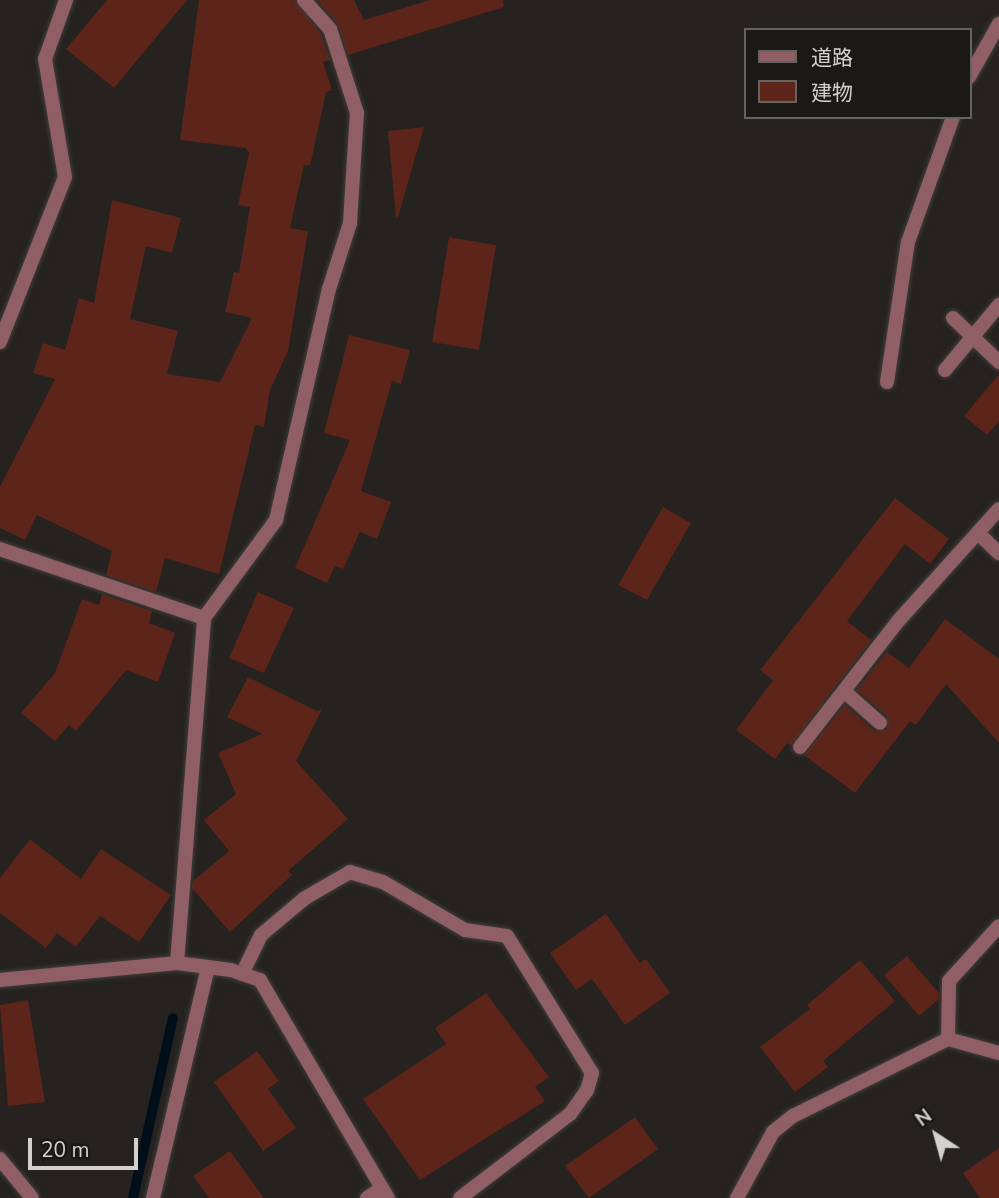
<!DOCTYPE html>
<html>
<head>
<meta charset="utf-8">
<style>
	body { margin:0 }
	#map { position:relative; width:999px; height:1198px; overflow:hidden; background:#25221f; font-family:"Nunito Sans","Noto Sans JP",sans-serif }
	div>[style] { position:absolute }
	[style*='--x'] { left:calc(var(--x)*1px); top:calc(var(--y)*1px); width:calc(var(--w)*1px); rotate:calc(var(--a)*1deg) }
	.stream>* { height:10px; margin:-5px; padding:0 5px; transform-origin:5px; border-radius:5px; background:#000e19 }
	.building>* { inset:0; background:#5d2419 }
	.roads { filter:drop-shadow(0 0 2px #413e3b) drop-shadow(0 0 2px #413e3b) }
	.service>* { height:14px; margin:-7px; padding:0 7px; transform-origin:7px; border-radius:7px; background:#905f65 }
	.minor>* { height:14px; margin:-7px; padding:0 7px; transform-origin:7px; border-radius:7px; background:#905f65 }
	span { translate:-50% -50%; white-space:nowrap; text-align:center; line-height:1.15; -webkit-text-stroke:6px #1b1916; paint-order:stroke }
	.legend { position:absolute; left:744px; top:28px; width:228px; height:91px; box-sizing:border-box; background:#1b1916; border:2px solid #656360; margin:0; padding:9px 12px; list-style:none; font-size:21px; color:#d3d1cf }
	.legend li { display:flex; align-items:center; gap:14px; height:35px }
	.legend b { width:35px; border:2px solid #656360 }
	.north { position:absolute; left:901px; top:1100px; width:70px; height:70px; -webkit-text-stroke:5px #1b1916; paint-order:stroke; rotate:324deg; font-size:19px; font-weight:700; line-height:28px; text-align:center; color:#d3d1cf }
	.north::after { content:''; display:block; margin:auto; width:24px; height:32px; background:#d3d1cf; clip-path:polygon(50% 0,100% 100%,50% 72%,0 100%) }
	.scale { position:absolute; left:28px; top:1138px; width:110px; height:32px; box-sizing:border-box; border:4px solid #d3d1cf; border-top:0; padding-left:9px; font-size:21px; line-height:24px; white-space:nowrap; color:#d3d1cf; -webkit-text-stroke:5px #1b1916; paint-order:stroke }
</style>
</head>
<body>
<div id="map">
	<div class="stream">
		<div style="--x:133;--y:1198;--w:184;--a:-77.5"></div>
	</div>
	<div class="building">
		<div style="clip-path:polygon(107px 0,187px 0,114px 88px,66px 49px)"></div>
		<div style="clip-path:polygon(199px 0,295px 0,321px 34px,330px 60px,323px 62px,332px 90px,326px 92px,310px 166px,304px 165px,290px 228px,308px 231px,288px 351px,270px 390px,264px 427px,255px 425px,219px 574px,165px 558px,156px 592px,106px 575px,112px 551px,37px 515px,25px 540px,0 528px,0 487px,55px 379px,33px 373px,43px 343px,65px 350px,79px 298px,94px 303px,112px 200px,181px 218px,172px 253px,146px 246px,130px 319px,178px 331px,167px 374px,220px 382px,252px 318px,225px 312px,234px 272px,239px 273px,250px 207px,238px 205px,249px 153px,246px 148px,180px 140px)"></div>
		<div style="clip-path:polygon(317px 0,354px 0,364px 20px,430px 0,503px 0,504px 7px,348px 55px,337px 23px)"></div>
		<div style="clip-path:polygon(424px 127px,398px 217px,396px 217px,388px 131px)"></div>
		<div style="clip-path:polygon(449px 237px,496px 245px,479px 350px,432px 342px)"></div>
		<div style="clip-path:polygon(349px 335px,410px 350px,401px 384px,392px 381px,361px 491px,391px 502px,377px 539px,360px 532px,343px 569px,335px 566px,327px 583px,295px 568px,350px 440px,324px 433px)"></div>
		<div style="clip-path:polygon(999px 374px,999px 421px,987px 435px,964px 416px)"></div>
		<div style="clip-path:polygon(895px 498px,949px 539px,930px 564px,905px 544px,847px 621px,871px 640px,791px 745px,787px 743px,775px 759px,736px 730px,773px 680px,760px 670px)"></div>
		<div style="clip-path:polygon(663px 507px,691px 523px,647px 600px,618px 585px)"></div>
		<div style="clip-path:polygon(258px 592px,294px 608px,264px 673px,229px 658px)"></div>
		<div style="clip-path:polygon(102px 594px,152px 611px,149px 623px,175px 633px,158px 682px,126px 670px,76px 731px,69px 725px,55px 741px,21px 713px,55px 673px,82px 599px,99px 605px)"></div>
		<div style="clip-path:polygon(945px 619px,999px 659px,999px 743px,946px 684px,916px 725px,910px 721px,855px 793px,804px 755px,845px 705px,874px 731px,887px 730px,887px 716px,857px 690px,887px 652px,909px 668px)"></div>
		<div style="clip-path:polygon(248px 677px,317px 711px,322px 709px,296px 761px,348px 819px,288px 871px,292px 875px,230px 932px,192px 888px,193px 881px,229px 851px,204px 820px,236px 794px,218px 753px,262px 734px,227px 717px)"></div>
		<div style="clip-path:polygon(30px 839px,81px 879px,101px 849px,171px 895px,139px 942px,100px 916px,76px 947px,57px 933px,46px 948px,0 913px,0 878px)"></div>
		<div style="clip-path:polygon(606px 914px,640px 963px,646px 959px,670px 993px,625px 1025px,592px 979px,576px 990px,550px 953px)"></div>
		<div style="clip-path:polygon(907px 956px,939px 993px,939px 999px,919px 1016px,884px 975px)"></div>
		<div style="clip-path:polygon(860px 960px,895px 1001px,823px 1061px,828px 1067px,795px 1092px,760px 1047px,810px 1009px,807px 1005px)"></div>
		<div style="clip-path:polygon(486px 993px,549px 1077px,535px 1087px,545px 1101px,420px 1180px,363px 1099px,446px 1044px,435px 1028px)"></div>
		<div style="clip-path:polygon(28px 1000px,45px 1102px,8px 1106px,0 1005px)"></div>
		<div style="clip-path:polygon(257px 1051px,279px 1081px,268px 1089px,296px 1128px,263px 1151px,214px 1082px)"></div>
		<div style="clip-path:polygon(635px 1117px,658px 1149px,589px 1198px,565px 1166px)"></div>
		<div style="clip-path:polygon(999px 1148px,999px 1198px,980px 1198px,963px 1173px)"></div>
		<div style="clip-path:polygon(230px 1151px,264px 1198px,209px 1198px,193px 1176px)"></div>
	</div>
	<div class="roads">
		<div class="service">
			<div style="--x:0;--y:342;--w:177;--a:-68.5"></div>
			<div style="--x:65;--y:177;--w:120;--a:-99.6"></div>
			<div style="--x:45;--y:59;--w:63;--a:-70.4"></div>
			<div style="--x:0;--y:549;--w:215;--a:18.7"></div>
			<div style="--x:177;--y:963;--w:346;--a:-85.5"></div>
			<div style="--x:204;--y:618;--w:122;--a:-53.7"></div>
			<div style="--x:276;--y:520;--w:237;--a:-77.1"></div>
			<div style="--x:329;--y:289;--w:69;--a:-72.3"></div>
			<div style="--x:350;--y:223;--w:110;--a:-86.4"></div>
			<div style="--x:357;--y:113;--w:88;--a:-107.8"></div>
			<div style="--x:330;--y:29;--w:39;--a:-132"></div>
			<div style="--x:0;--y:1159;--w:50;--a:50.6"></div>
		</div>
		<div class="minor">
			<div style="--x:969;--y:77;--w:61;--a:-60.5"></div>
			<div style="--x:953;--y:318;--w:64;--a:43.7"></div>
			<div style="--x:945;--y:370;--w:85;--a:-50.3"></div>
			<div style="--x:887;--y:382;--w:142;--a:-81.5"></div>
			<div style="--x:908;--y:242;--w:133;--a:-70.2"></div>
			<div style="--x:978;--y:533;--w:29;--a:44"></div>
			<div style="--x:844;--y:691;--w:48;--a:41.6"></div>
			<div style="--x:800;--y:747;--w:161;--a:-52.1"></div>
			<div style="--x:899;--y:620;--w:149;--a:-48"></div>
			<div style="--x:242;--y:974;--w:43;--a:-64"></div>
			<div style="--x:261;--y:935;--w:57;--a:-40.1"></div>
			<div style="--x:305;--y:898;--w:52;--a:-30"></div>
			<div style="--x:350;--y:872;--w:34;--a:17"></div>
			<div style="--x:383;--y:882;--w:95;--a:30.3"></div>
			<div style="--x:465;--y:930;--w:42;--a:8.1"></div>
			<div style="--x:507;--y:936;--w:161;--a:58.2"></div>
			<div style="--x:592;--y:1073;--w:18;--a:106"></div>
			<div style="--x:587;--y:1090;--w:29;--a:125"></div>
			<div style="--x:570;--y:1114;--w:138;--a:142.6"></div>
			<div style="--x:0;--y:980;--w:178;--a:-5.5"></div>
			<div style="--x:177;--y:963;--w:54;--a:7.4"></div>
			<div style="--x:231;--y:970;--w:31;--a:19"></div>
			<div style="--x:260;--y:980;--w:253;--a:59.6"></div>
			<div style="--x:948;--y:1039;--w:58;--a:-89"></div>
			<div style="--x:949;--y:981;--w:74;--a:-47.7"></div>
			<div style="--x:153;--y:1198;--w:237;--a:-76.6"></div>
			<div style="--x:367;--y:1198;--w:18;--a:-34"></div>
			<div style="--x:737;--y:1198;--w:75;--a:-61.4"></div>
			<div style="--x:773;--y:1132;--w:26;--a:-39"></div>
			<div style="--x:793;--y:1116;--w:173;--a:-26.4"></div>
			<div style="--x:948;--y:1039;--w:53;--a:15.4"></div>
		</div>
	</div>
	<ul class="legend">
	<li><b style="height:9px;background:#905f65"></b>道路</li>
	<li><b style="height:19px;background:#5d2419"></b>建物</li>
	</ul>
	<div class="north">N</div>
	<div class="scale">20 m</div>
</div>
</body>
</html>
